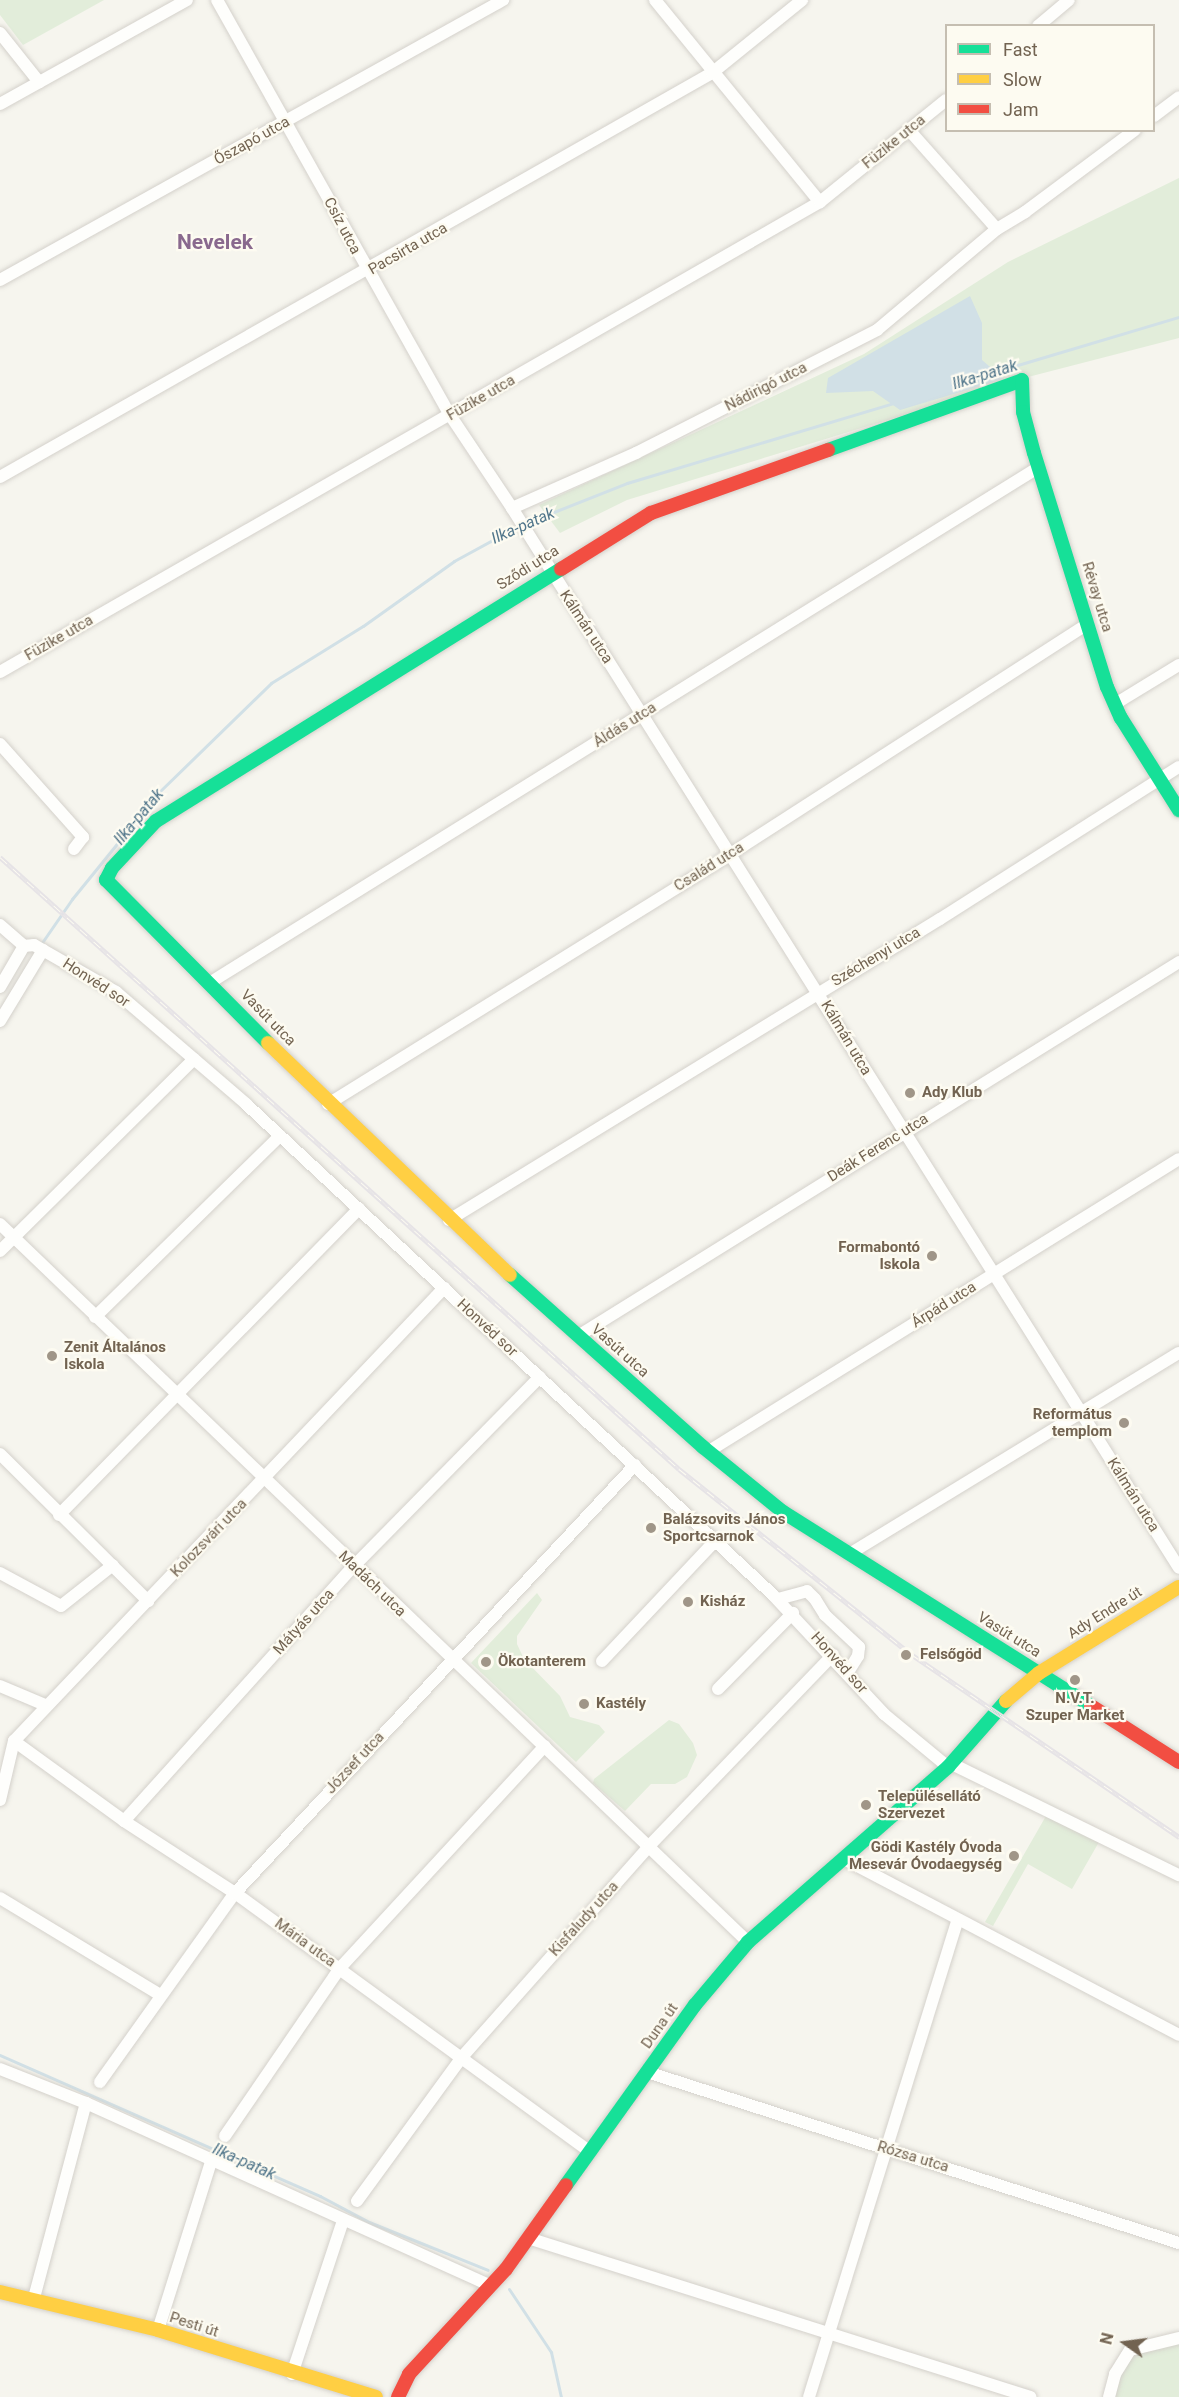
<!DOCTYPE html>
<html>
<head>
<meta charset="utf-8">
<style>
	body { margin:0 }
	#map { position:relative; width:1179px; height:2397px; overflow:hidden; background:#f6f5ee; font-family:Roboto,sans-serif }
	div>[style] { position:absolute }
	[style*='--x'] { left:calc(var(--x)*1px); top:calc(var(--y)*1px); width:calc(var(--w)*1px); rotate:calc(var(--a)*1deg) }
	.green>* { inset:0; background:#e2edda }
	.water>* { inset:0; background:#d1e0e6 }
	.stream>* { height:3px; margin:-1.5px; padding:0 1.5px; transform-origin:1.5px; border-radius:1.5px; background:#d1e0e6 }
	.roads { filter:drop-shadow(0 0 2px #d4d1cb) drop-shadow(0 0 2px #d4d1cb) }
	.street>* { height:12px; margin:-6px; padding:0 6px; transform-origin:6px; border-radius:6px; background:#fefefc }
	.fast>* { height:14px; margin:-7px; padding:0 7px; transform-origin:7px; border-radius:7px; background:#16e098 }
	.slow>* { height:14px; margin:-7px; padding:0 7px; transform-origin:7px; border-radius:7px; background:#ffcf43 }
	.jam>* { height:14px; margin:-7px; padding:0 7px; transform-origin:7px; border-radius:7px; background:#f24e42 }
	.rail>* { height:5px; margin-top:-2.5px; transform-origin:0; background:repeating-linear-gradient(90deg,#fdfbf1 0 9px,#e6e3e6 0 18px); box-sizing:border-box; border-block:2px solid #e6e3e6 }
	.dots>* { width:16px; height:16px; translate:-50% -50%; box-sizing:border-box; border:3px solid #fdfbf1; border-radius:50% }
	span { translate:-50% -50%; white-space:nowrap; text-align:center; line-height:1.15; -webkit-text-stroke:4.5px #fdfbf1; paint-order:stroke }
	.street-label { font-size:15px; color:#726351 }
	.poi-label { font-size:15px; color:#726351; font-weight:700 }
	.left { translate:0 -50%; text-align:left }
	.right { translate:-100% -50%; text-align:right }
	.water-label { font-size:16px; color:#50758a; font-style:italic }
	.district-label { font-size:21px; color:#89698e; font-weight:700 }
	.legend { position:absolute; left:945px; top:24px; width:210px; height:108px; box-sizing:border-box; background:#fdfbf1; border:2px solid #c5beb1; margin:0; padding:8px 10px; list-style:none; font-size:18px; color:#726351 }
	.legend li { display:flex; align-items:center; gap:12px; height:30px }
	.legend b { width:30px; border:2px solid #c5beb1 }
	.north { position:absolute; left:1095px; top:2313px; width:60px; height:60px; -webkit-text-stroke:4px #fdfbf1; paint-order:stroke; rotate:284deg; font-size:16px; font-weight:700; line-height:24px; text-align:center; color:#726351 }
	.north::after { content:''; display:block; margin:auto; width:21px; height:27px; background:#726351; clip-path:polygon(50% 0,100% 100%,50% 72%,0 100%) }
</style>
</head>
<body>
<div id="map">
	<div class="green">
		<div style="clip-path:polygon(0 0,104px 0,23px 45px,0 15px)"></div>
		<div style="clip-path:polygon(1179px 178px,1179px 338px,1028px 377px,627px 500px,560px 533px,539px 505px,864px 354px,1008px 262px)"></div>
		<div style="clip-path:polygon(537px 1593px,542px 1600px,517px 1636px,517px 1644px,524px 1659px,560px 1696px,570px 1717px,599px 1725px,605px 1732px,576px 1762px,471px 1663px)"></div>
		<div style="clip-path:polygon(669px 1720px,679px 1724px,693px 1743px,697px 1755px,687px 1777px,675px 1784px,651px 1784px,625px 1811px,593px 1783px,594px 1779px)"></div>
		<div style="clip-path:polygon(1046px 1816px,1099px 1842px,1072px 1889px,1028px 1864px,993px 1926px,985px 1922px)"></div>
		<div style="clip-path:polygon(1179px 2338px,1179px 2397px,1109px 2397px,1130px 2350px)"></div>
	</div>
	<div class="water">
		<div style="clip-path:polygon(970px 296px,982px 323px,982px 360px,1004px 379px,900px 410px,873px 391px,826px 393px,828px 378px)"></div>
	</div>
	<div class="stream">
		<div style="--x:994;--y:372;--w:193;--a:-16.6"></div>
		<div style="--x:526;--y:523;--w:109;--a:-21.6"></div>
		<div style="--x:627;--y:483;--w:278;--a:-16.7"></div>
		<div style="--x:41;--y:944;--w:55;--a:-55.4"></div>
		<div style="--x:72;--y:899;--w:136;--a:-50.9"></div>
		<div style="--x:158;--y:793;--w:158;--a:-44.2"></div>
		<div style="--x:271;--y:683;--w:108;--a:-31.8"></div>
		<div style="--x:363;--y:626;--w:112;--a:-35.5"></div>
		<div style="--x:454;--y:561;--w:75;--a:-28.6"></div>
		<div style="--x:0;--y:2055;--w:350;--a:23.8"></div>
		<div style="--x:320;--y:2196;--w:55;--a:28"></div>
		<div style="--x:369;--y:2222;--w:128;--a:22"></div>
		<div style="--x:509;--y:2289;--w:76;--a:56.3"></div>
		<div style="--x:551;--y:2352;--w:46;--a:77.5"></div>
	</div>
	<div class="roads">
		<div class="street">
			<div style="--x:217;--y:0;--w:476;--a:60.7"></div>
			<div style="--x:450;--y:415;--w:112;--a:56.3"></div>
			<div style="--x:512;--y:508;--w:1252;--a:57.82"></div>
			<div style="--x:655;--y:0;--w:261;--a:50.8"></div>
			<div style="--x:1038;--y:26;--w:40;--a:-40"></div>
			<div style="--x:0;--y:33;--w:63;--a:51.5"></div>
			<div style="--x:0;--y:104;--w:214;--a:-29.1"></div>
			<div style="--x:1154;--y:116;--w:31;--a:-37"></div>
			<div style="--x:909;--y:130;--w:132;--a:48.4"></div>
			<div style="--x:0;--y:280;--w:576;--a:-29.1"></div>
			<div style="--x:0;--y:477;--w:819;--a:-29.57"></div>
			<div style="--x:712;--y:73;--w:116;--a:-39"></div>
			<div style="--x:512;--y:508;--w:136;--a:-23.9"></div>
			<div style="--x:636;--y:453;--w:271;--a:-27"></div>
			<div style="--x:877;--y:330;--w:157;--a:-40.1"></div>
			<div style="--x:997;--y:229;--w:33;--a:-31"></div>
			<div style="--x:1025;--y:212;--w:137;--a:-36.7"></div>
			<div style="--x:0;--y:672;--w:945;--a:-29.82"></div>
			<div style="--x:820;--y:202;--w:162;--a:-39"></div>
			<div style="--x:1115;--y:704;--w:75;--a:-31.4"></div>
			<div style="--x:0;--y:744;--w:125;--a:48.3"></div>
			<div style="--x:83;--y:837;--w:15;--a:127"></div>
			<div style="--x:0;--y:925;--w:32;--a:41"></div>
			<div style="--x:24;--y:946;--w:10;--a:-6"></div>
			<div style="--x:34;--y:945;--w:95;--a:29.8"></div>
			<div style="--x:116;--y:992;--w:172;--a:40.7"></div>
			<div style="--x:246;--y:1104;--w:720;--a:42.97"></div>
			<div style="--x:773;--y:1595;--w:163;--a:47"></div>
			<div style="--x:884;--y:1714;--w:83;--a:39.6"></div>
			<div style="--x:211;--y:982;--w:975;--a:-31.88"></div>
			<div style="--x:0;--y:987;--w:48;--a:-59.7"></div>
			<div style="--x:0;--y:1021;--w:83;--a:-58.8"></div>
			<div style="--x:328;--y:1104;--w:472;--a:-31.8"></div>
			<div style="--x:729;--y:855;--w:427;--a:-32.8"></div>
			<div style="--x:449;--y:1220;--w:576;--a:-31.51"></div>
			<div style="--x:940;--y:919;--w:283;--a:-32.5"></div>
			<div style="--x:0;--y:1224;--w:1037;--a:43.83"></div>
			<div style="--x:0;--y:1251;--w:273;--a:-44.7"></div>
			<div style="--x:95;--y:1317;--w:259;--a:-44.4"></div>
			<div style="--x:578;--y:1336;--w:708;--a:-31.89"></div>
			<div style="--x:709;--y:1451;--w:553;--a:-31.85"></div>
			<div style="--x:0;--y:1454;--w:209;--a:44.8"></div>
			<div style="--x:59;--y:1515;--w:429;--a:-45.6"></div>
			<div style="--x:851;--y:1553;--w:384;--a:-31.4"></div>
			<div style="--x:0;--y:1573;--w:69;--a:28.4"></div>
			<div style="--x:61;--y:1606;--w:66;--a:-38.3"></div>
			<div style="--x:778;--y:1599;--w:30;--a:-15"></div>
			<div style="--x:807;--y:1591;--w:11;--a:45"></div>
			<div style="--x:815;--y:1599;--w:19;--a:58"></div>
			<div style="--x:825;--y:1615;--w:47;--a:43.3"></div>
			<div style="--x:859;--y:1647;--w:9;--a:96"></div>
			<div style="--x:858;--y:1656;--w:19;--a:122"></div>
			<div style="--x:602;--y:1661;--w:166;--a:-46.7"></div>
			<div style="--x:0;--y:1686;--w:49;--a:22.9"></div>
			<div style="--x:718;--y:1689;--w:107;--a:-45.4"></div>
			<div style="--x:14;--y:1741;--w:136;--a:36"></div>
			<div style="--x:124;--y:1821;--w:132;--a:33"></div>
			<div style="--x:235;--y:1893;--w:439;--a:36.1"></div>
			<div style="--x:952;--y:1764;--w:253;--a:26.1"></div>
			<div style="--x:0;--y:1800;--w:61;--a:-76.7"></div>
			<div style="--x:14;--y:1741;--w:625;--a:-46.49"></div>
			<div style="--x:124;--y:1821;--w:343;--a:-48"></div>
			<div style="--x:354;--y:1566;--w:265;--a:-45.5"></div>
			<div style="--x:844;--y:1859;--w:378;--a:27.7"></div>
			<div style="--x:0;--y:1898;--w:187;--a:31.2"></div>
			<div style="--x:0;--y:2069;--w:92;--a:21.6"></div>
			<div style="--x:86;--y:2103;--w:445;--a:24.3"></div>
			<div style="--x:647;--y:2072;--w:559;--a:17.82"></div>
			<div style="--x:100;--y:2082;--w:232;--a:-54.5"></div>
			<div style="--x:235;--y:1893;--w:586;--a:-46.94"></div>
			<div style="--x:225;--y:2136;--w:204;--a:-55.6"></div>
			<div style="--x:340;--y:1968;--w:302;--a:-47.3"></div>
			<div style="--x:357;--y:2201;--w:178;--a:-53.9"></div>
			<div style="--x:462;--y:2057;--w:283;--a:-48.4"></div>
			<div style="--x:650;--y:1845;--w:264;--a:-46.1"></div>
			<div style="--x:528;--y:2238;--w:527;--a:17.57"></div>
			<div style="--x:34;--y:2298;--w:202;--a:-75.1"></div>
			<div style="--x:158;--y:2330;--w:179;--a:-72.5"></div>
			<div style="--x:292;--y:2374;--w:161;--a:-71.6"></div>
			<div style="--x:809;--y:2397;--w:500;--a:-72.7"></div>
			<div style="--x:1109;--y:2397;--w:24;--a:-75"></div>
			<div style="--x:1115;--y:2374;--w:28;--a:-58"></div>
			<div style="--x:1130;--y:2350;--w:50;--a:-13.8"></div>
		</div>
		<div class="fast">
			<div style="--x:828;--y:450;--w:206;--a:-19.8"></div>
			<div style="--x:1022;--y:380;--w:32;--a:88"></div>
			<div style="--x:1023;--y:412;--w:42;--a:75"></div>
			<div style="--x:1034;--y:453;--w:245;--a:72.7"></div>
			<div style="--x:1107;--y:687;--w:34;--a:66"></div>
			<div style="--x:1121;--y:718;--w:109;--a:57.8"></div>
			<div style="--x:268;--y:1043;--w:230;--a:-134.8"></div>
			<div style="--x:106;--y:880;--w:13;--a:-63"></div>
			<div style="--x:112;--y:868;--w:64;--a:-46.9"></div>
			<div style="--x:156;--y:821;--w:477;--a:-31.9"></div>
			<div style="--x:510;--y:1275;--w:259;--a:41.7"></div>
			<div style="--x:703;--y:1447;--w:103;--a:39.1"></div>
			<div style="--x:783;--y:1512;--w:364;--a:32.2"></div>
			<div style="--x:566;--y:2185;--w:221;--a:-54.4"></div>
			<div style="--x:695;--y:2005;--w:82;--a:-49.9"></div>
			<div style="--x:748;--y:1942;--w:266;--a:-41.2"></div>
			<div style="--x:948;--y:1767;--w:88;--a:-48.7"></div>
		</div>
		<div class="slow">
			<div style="--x:268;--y:1043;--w:335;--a:43.8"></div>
			<div style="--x:1006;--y:1701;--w:43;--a:-40.3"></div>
			<div style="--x:1039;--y:1673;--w:164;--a:-31.6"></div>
			<div style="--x:0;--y:2292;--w:163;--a:13.5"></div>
			<div style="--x:158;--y:2330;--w:228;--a:17.1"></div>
		</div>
		<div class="jam">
			<div style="--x:561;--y:569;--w:106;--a:-31.9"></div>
			<div style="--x:651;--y:513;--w:188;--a:-19.6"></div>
			<div style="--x:1091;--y:1706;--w:104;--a:32.5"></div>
			<div style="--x:398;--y:2397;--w:25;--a:-64"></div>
			<div style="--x:409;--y:2374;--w:143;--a:-47.3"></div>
			<div style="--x:506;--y:2269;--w:103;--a:-54.5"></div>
		</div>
	</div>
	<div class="rail">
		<div style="--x:0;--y:857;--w:914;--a:42.03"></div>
		<div style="--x:679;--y:1469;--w:297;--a:38.6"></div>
		<div style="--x:911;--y:1654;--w:325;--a:34.3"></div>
	</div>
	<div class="dots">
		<div style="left:910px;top:1093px;background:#a09688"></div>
		<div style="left:932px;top:1256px;background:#a09688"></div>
		<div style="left:52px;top:1356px;background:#a09688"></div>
		<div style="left:1124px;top:1423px;background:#a09688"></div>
		<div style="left:651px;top:1528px;background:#a09688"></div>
		<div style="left:688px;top:1602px;background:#a09688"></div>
		<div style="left:906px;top:1655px;background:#a09688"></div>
		<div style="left:486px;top:1662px;background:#a09688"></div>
		<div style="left:1075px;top:1680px;background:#a09688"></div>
		<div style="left:584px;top:1704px;background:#a09688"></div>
		<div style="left:866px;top:1805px;background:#a09688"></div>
		<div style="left:1014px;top:1856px;background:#a09688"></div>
	</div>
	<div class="street-label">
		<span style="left:252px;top:141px;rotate:-29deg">Őszapó utca</span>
		<span style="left:894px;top:142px;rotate:-39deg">Füzike utca</span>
		<span style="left:342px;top:226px;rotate:62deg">Csíz utca</span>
		<span style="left:408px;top:249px;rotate:-30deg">Pacsirta utca</span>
		<span style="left:766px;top:387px;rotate:-27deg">Nádirigó utca</span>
		<span style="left:481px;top:398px;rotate:-30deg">Füzike utca</span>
		<span style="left:528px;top:568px;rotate:-32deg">Sződi utca</span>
		<span style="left:1097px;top:597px;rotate:73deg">Révay utca</span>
		<span style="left:586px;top:627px;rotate:57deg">Kálmán utca</span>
		<span style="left:59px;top:638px;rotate:-30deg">Füzike utca</span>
		<span style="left:625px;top:725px;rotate:-32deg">Áldás utca</span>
		<span style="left:709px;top:867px;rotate:-32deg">Család utca</span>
		<span style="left:876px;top:957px;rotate:-31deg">Széchenyi utca</span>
		<span style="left:96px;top:983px;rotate:33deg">Honvéd sor</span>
		<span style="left:268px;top:1018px;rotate:46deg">Vasút utca</span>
		<span style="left:846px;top:1038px;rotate:59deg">Kálmán utca</span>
		<span style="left:878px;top:1148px;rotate:-32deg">Deák Ferenc utca</span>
		<span style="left:944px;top:1305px;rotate:-32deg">Árpád utca</span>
		<span style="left:487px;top:1328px;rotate:43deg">Honvéd sor</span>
		<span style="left:620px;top:1351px;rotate:42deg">Vasút utca</span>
		<span style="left:1133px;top:1495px;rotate:58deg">Kálmán utca</span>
		<span style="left:209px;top:1538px;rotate:-46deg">Kolozsvári utca</span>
		<span style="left:372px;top:1584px;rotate:44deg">Madách utca</span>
		<span style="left:1105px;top:1613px;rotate:-32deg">Ady Endre út</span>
		<span style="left:304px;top:1622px;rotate:-48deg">Mátyás utca</span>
		<span style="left:1009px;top:1635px;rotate:32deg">Vasút utca</span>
		<span style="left:839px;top:1663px;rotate:48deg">Honvéd sor</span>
		<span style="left:355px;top:1763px;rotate:-47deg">József utca</span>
		<span style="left:584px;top:1919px;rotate:-48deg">Kisfaludy utca</span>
		<span style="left:305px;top:1943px;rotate:36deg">Mária utca</span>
		<span style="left:660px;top:2026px;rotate:-55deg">Duna út</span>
		<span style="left:913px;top:2157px;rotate:17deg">Rózsa utca</span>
		<span style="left:194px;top:2325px;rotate:18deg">Pesti út</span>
	</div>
	<div class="poi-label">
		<span class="left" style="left:922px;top:1093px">Ady Klub</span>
		<span class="right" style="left:920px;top:1256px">Formabontó<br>Iskola</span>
		<span class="left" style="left:64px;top:1356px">Zenit Általános<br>Iskola</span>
		<span class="right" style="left:1112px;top:1423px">Református<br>templom</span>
		<span class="left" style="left:663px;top:1528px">Balázsovits János<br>Sportcsarnok</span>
		<span class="left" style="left:700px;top:1602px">Kisház</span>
		<span class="left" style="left:920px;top:1655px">Felsőgöd</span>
		<span class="left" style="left:498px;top:1662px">Ökotanterem</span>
		<span style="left:1075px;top:1707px">N.V.T.<br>Szuper Market</span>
		<span class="left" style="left:596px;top:1704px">Kastély</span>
		<span class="left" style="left:878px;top:1805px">Településellátó<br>Szervezet</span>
		<span class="right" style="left:1002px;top:1856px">Gödi Kastély Óvoda<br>Mesevár Óvodaegység</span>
	</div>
	<div class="water-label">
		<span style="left:985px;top:375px;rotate:-17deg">Ilka-patak</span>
		<span style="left:523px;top:526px;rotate:-24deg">Ilka-patak</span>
		<span style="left:139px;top:817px;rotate:-50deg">Ilka-patak</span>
		<span style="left:244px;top:2162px;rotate:24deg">Ilka-patak</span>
	</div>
	<div class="district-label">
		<span style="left:215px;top:242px">Nevelek</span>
	</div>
	<ul class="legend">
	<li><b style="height:8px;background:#16e098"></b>Fast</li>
	<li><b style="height:8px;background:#ffcf43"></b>Slow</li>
	<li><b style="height:8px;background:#f24e42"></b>Jam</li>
	</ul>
	<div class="north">N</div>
</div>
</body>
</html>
